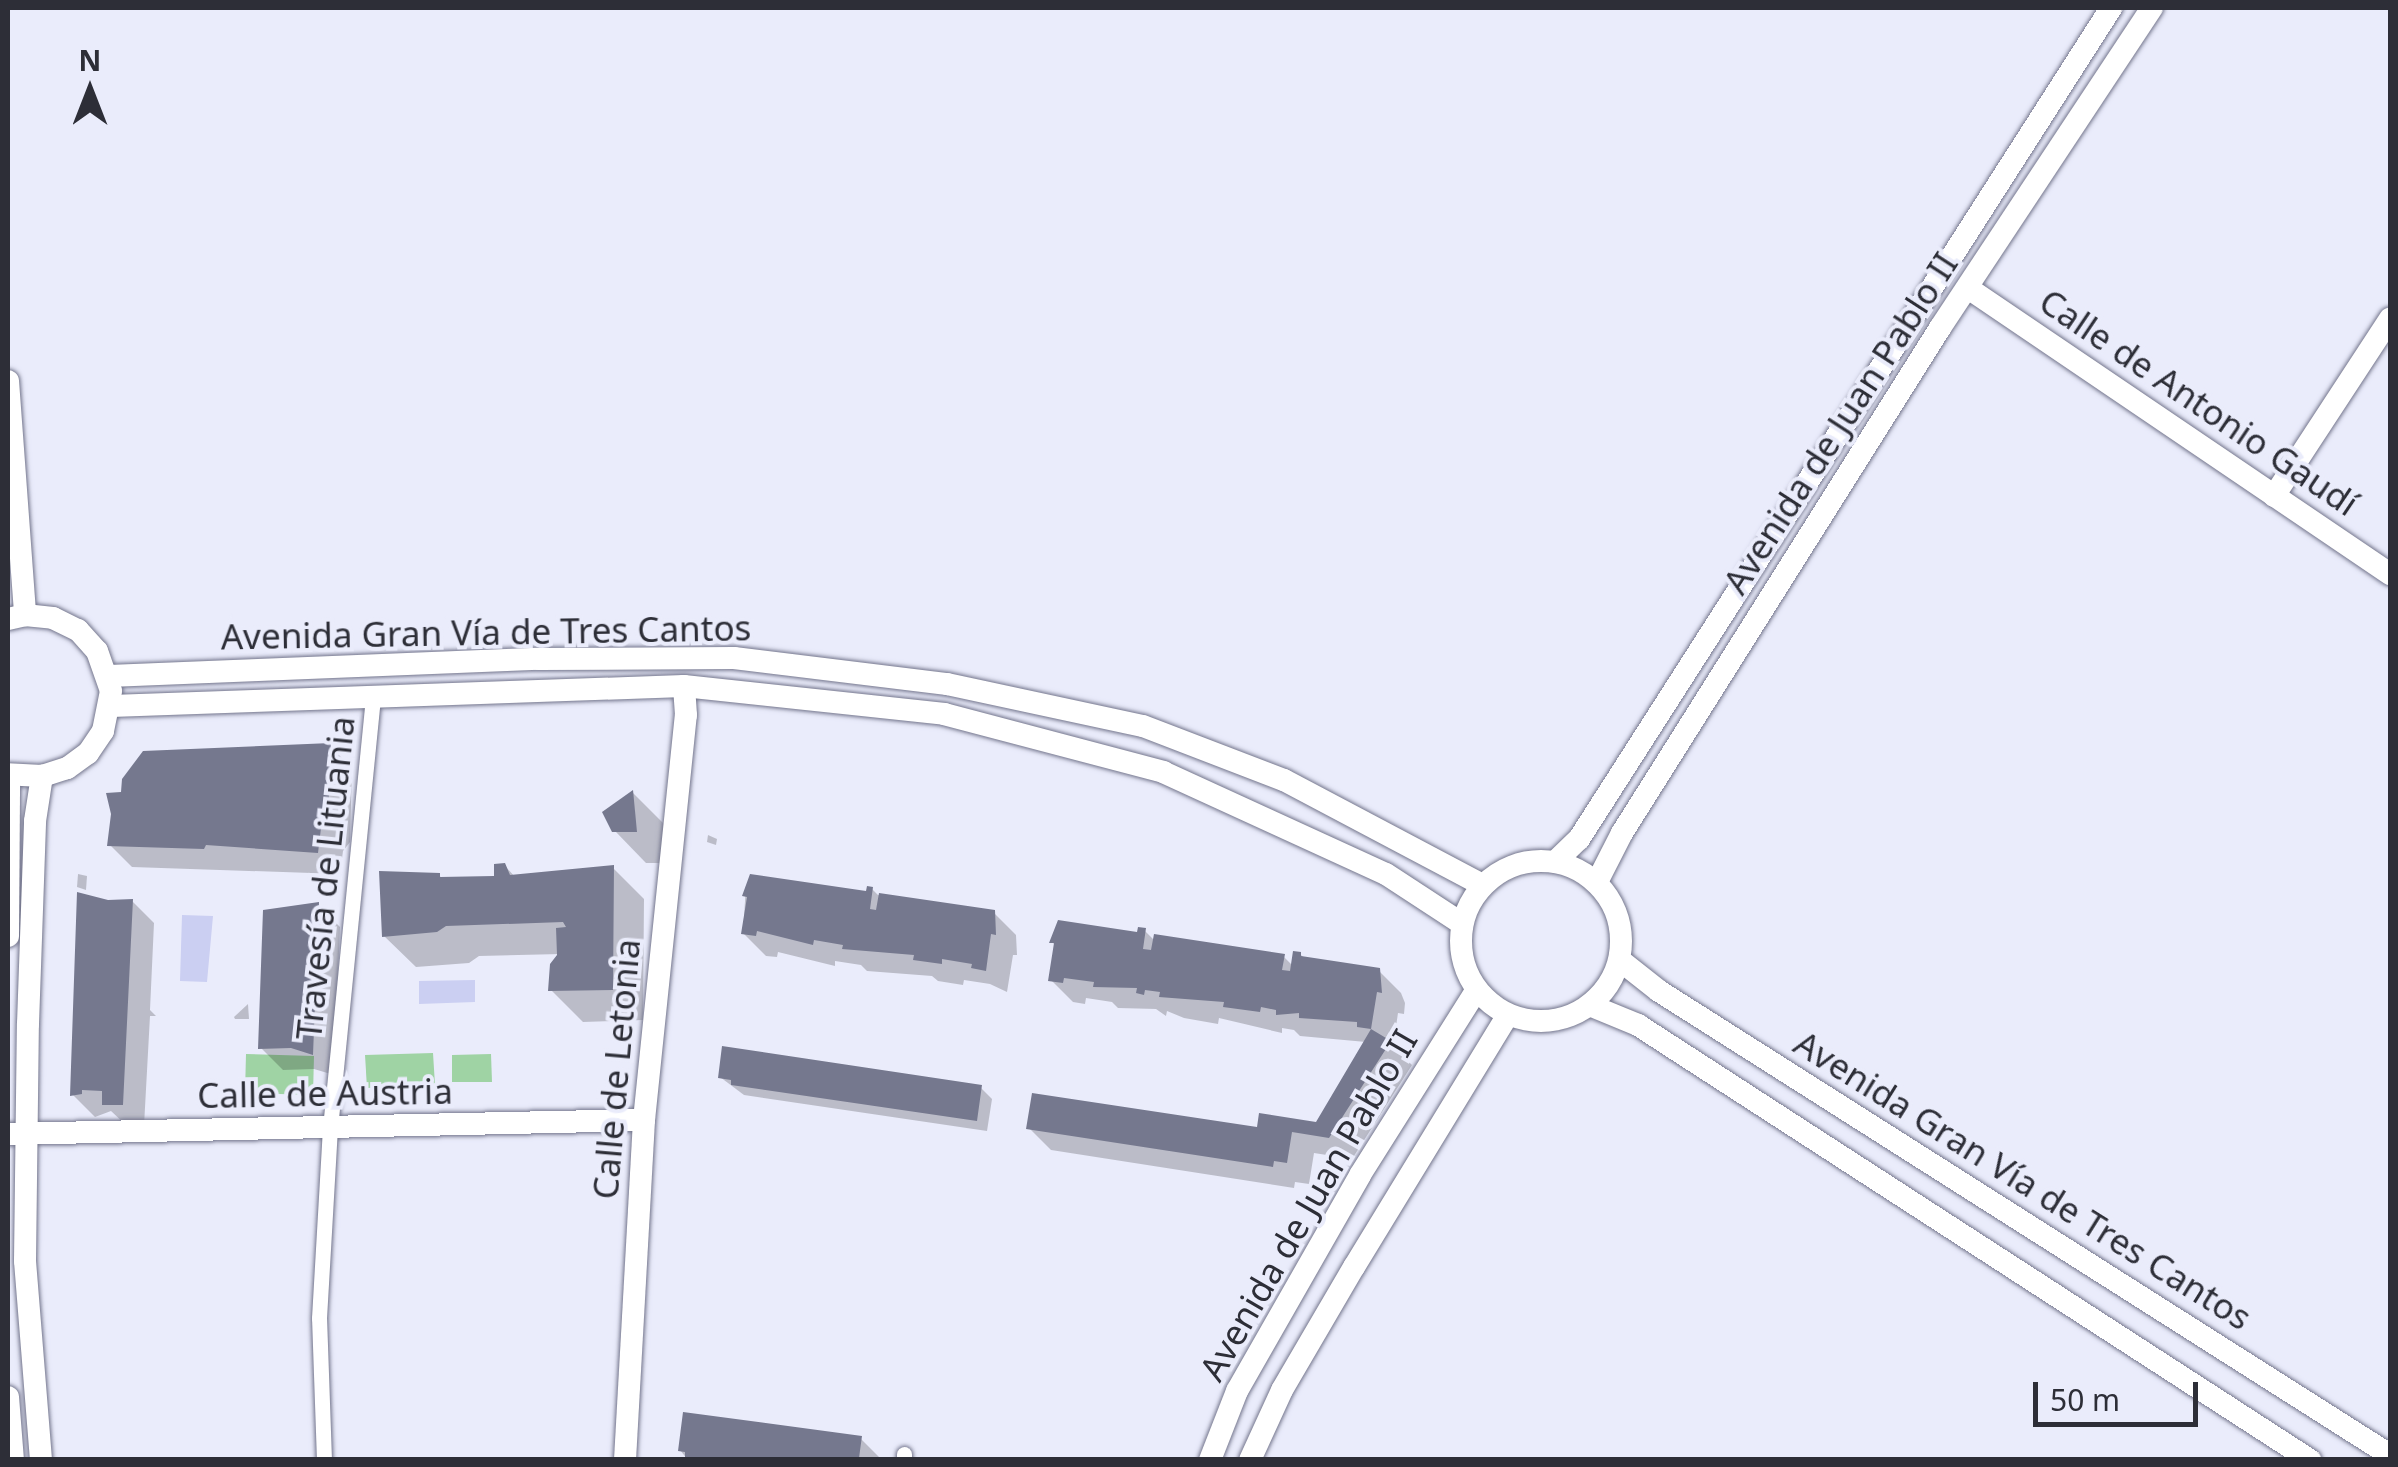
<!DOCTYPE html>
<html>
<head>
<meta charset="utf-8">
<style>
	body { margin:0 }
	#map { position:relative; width:2398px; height:1467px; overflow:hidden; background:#eaecfb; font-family:"Noto Sans",sans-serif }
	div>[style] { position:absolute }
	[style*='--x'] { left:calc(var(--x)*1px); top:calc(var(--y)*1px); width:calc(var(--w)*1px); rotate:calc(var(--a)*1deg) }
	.green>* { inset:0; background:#9fd3a4 }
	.water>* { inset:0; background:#cbcff2 }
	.shadow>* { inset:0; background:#0003 }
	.building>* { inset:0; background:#75788e }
	.roads { filter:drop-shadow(0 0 2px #73758c) drop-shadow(0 0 2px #73758c) }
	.pedestrian>* { height:15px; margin:-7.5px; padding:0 7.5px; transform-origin:7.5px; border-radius:7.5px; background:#fff }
	.minor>* { height:22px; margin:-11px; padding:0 11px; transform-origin:11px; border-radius:11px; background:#fff }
	.minor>.ring { margin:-11px; padding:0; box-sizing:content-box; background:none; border:22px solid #fff; border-radius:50% }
	span { translate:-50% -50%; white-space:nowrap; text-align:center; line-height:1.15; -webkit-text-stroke:8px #eaecfb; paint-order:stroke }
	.street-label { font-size:35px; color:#2d2e37 }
	.frame { position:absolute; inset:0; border:10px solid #2d2e37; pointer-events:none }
	.north { position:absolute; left:40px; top:40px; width:100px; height:100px; -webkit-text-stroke:8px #eaecfb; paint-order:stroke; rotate:0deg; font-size:28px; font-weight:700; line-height:40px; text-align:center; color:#2d2e37 }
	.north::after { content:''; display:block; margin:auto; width:35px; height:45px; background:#2d2e37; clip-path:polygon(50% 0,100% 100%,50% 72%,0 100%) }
	.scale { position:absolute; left:2033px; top:1382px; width:165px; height:45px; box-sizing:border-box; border:5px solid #2d2e37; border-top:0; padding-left:12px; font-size:30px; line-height:35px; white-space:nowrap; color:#2d2e37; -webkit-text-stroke:8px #eaecfb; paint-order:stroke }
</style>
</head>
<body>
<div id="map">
	<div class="green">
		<div style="clip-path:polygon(433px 1053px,435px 1085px,367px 1088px,365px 1055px)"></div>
		<div style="clip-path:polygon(246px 1054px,314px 1056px,313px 1095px,245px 1093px)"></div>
		<div style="clip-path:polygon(491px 1054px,492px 1082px,452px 1082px,452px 1055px)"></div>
	</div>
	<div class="water">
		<div style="clip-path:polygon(182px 915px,213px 916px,207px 982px,180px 981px)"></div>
		<div style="clip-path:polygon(475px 980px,475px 1002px,419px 1004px,419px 981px)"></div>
	</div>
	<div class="shadow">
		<div style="clip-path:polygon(330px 746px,352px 768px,350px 842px,343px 851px,340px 874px,132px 867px,110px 845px)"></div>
		<div style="clip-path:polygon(633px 793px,664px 824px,668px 863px,646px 863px,614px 830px)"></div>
		<div style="clip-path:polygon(708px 835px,717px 839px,716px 845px,707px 842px)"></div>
		<div style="clip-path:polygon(504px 865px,516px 878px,532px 877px,532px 873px,538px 877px,613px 868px,644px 899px,643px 1020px,583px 1022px,551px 990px,561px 954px,479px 956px,469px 963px,416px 967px,384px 936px,439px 875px,443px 880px,496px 878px)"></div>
		<div style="clip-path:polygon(78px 874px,87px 876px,86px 890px,77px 887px)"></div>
		<div style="clip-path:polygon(746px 885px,868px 894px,872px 889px,878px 895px,994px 913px,1016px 935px,1017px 955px,1013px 955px,1007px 992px,990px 984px,964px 980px,963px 985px,938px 981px,932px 976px,867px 971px,861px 965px,835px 961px,835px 966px,778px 952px,777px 957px,766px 956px,743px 933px)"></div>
		<div style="clip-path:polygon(132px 901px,154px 923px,150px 1010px,156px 1016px,150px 1016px,144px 1126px,127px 1126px,111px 1111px,95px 1117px,73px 1095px,108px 903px)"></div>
		<div style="clip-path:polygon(318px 905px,340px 927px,334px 1075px,314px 1069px,283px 1070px,261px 1048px)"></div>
		<div style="clip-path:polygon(1145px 931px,1155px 941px,1283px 956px,1293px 966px,1300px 954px,1306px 960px,1379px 971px,1401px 993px,1405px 1003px,1404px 1014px,1398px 1013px,1393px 1047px,1412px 1065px,1352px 1159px,1314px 1153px,1309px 1184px,1295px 1182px,1294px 1188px,1051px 1150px,1029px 1128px,1259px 1130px,1318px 1125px,1366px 1042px,1300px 1036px,1294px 1030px,1282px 1028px,1282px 1033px,1219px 1018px,1218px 1024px,1184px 1018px,1167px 1011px,1166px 1016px,1156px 1009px,1118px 1008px,1112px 1002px,1086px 998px,1085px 1004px,1073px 1002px,1051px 980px,1056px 946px,1052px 942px)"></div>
		<div style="clip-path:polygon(248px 1004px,249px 1019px,235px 1019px,234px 1017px)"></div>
		<div style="clip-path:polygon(720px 1077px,981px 1088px,992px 1099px,987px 1131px,744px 1095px)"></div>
		<div style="clip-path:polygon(861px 1439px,882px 1460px,688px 1460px,680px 1450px)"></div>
	</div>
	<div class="building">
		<div style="clip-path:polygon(331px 743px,328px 819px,321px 828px,318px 853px,206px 845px,204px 849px,107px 846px,111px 814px,106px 793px,121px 792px,122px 779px,143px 751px)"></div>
		<div style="clip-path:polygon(633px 790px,637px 832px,612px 832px,602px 812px)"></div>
		<div style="clip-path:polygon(505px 863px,510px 875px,614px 865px,613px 990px,548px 991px,550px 964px,557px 955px,556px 928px,566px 927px,563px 922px,446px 926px,437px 932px,382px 937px,379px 871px,440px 873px,440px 877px,494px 876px,494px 864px)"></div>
		<div style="clip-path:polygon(750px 874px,866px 891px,867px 886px,873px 887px,870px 909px,876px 910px,879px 893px,995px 910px,996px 935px,991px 934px,986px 971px,971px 968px,972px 964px,942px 959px,942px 964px,913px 960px,914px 955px,842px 949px,843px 945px,814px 940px,813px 945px,757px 931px,756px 936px,741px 934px,747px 897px,742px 896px)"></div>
		<div style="clip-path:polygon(77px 892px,108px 900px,133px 899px,123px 1105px,102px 1105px,102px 1091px,82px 1090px,82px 1094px,70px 1096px)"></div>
		<div style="clip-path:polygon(319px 902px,313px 1055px,291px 1048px,258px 1049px,263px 910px)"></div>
		<div style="clip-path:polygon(1058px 920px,1137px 932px,1138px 927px,1146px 928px,1143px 949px,1151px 950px,1154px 934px,1285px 954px,1282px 970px,1290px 971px,1293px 951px,1301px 952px,1301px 956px,1380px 968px,1382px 993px,1377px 992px,1371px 1029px,1357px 1027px,1357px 1022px,1299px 1018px,1299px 1013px,1276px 1015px,1276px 1010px,1261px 1007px,1260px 1012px,1223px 1007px,1224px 1002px,1159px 997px,1160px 992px,1145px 990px,1144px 995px,1136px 993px,1137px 988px,1093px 987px,1094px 982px,1064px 978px,1063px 983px,1048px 981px,1054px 943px,1049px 943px)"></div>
		<div style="clip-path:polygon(1371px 1029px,1391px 1041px,1329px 1138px,1292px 1132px,1287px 1163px,1274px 1161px,1273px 1167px,1026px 1129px,1032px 1093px,1257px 1127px,1259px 1113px,1316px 1122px)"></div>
		<div style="clip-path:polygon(722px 1046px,982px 1085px,977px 1121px,731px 1085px,731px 1080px,718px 1078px)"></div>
		<div style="clip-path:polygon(683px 1412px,862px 1436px,859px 1458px,685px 1459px,685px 1452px,678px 1451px)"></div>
	</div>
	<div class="roads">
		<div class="pedestrian">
			<div style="--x:904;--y:1454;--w:6;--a:90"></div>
			<div style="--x:324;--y:1460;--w:142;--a:-92"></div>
			<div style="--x:319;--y:1318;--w:190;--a:-86.7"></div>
			<div style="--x:330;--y:1128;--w:436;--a:-84.3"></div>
		</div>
		<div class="minor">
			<div style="--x:1968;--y:288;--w:510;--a:34.13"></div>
			<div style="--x:8;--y:381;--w:235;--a:85.8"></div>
			<div style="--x:2274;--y:496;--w:212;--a:-56.8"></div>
			<div style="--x:8;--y:619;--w:17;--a:-13"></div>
			<div style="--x:25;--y:615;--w:28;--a:6"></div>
			<div style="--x:53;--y:618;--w:28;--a:26"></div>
			<div style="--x:78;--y:630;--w:28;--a:48"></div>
			<div style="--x:97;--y:651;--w:42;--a:70.7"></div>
			<div style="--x:111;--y:691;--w:41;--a:101.3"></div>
			<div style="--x:103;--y:731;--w:27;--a:124"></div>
			<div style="--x:88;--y:753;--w:26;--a:144"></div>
			<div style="--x:67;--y:768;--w:26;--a:162"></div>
			<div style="--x:42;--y:776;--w:34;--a:-177"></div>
			<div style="--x:109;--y:676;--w:429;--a:-2.3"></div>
			<div style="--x:538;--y:659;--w:196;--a:-0.3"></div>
			<div style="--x:734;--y:658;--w:215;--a:7"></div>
			<div style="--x:947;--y:684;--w:200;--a:12.1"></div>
			<div style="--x:1143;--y:726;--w:151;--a:21"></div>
			<div style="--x:1284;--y:780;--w:224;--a:27.9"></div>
			<div style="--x:111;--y:706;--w:573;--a:-2"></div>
			<div style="--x:684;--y:686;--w:262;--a:6.1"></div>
			<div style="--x:944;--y:714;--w:227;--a:14.8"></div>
			<div style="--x:1163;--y:772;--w:245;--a:24.6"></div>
			<div style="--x:1386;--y:874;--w:90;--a:33.2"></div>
			<div class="ring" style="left:1461px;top:861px;width:138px;height:138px"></div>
			<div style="--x:1556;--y:861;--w:32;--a:-44"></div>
			<div style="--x:1579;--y:839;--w:987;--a:-57.37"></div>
			<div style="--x:1597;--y:882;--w:55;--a:-63"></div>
			<div style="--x:1622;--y:833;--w:597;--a:-57.8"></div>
			<div style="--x:1940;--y:328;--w:384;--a:-56.5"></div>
			<div style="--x:8;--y:936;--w:161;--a:-89.6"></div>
			<div style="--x:1621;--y:961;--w:48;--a:38.3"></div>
			<div style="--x:1659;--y:991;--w:866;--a:32.41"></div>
			<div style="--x:1592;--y:1006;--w:50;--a:22.4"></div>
			<div style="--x:1638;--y:1025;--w:801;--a:32.92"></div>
			<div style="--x:8;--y:1134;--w:636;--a:-1.26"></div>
			<div style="--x:8;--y:1397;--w:63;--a:85.5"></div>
			<div style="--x:41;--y:1460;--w:200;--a:-94.6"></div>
			<div style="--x:25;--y:1261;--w:237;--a:-89.3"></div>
			<div style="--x:28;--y:1024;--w:203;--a:-88"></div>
			<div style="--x:35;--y:821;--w:46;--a:-81.2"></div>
			<div style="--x:625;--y:1460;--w:341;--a:-86.8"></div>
			<div style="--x:644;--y:1120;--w:407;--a:-84.1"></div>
			<div style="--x:686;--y:715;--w:29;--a:-94"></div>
			<div style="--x:1210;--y:1460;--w:74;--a:-68.6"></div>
			<div style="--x:1237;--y:1391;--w:249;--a:-60.3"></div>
			<div style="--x:1360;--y:1175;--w:218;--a:-57.8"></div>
			<div style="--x:1250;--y:1460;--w:77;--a:-65.4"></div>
			<div style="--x:1282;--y:1390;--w:143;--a:-59.7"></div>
			<div style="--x:1354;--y:1267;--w:294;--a:-58.6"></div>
		</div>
	</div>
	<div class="street-label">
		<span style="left:2199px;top:402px;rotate:34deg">Calle de Antonio Gaudí</span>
		<span style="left:1840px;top:423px;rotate:-57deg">Avenida de Juan Pablo II</span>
		<span style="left:486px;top:632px;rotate:-1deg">Avenida Gran Vía de Tres Cantos</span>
		<span style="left:325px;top:878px;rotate:-84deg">Travesía de Lituania</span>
		<span style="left:616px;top:1069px;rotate:-85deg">Calle de Letonia</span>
		<span style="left:325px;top:1093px;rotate:-1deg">Calle de Austria</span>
		<span style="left:2023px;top:1180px;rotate:32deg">Avenida Gran Vía de Tres Cantos</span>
		<span style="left:1308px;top:1205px;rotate:-60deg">Avenida de Juan Pablo II</span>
	</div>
	<div class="frame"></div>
	<div class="north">N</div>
	<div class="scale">50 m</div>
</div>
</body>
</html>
